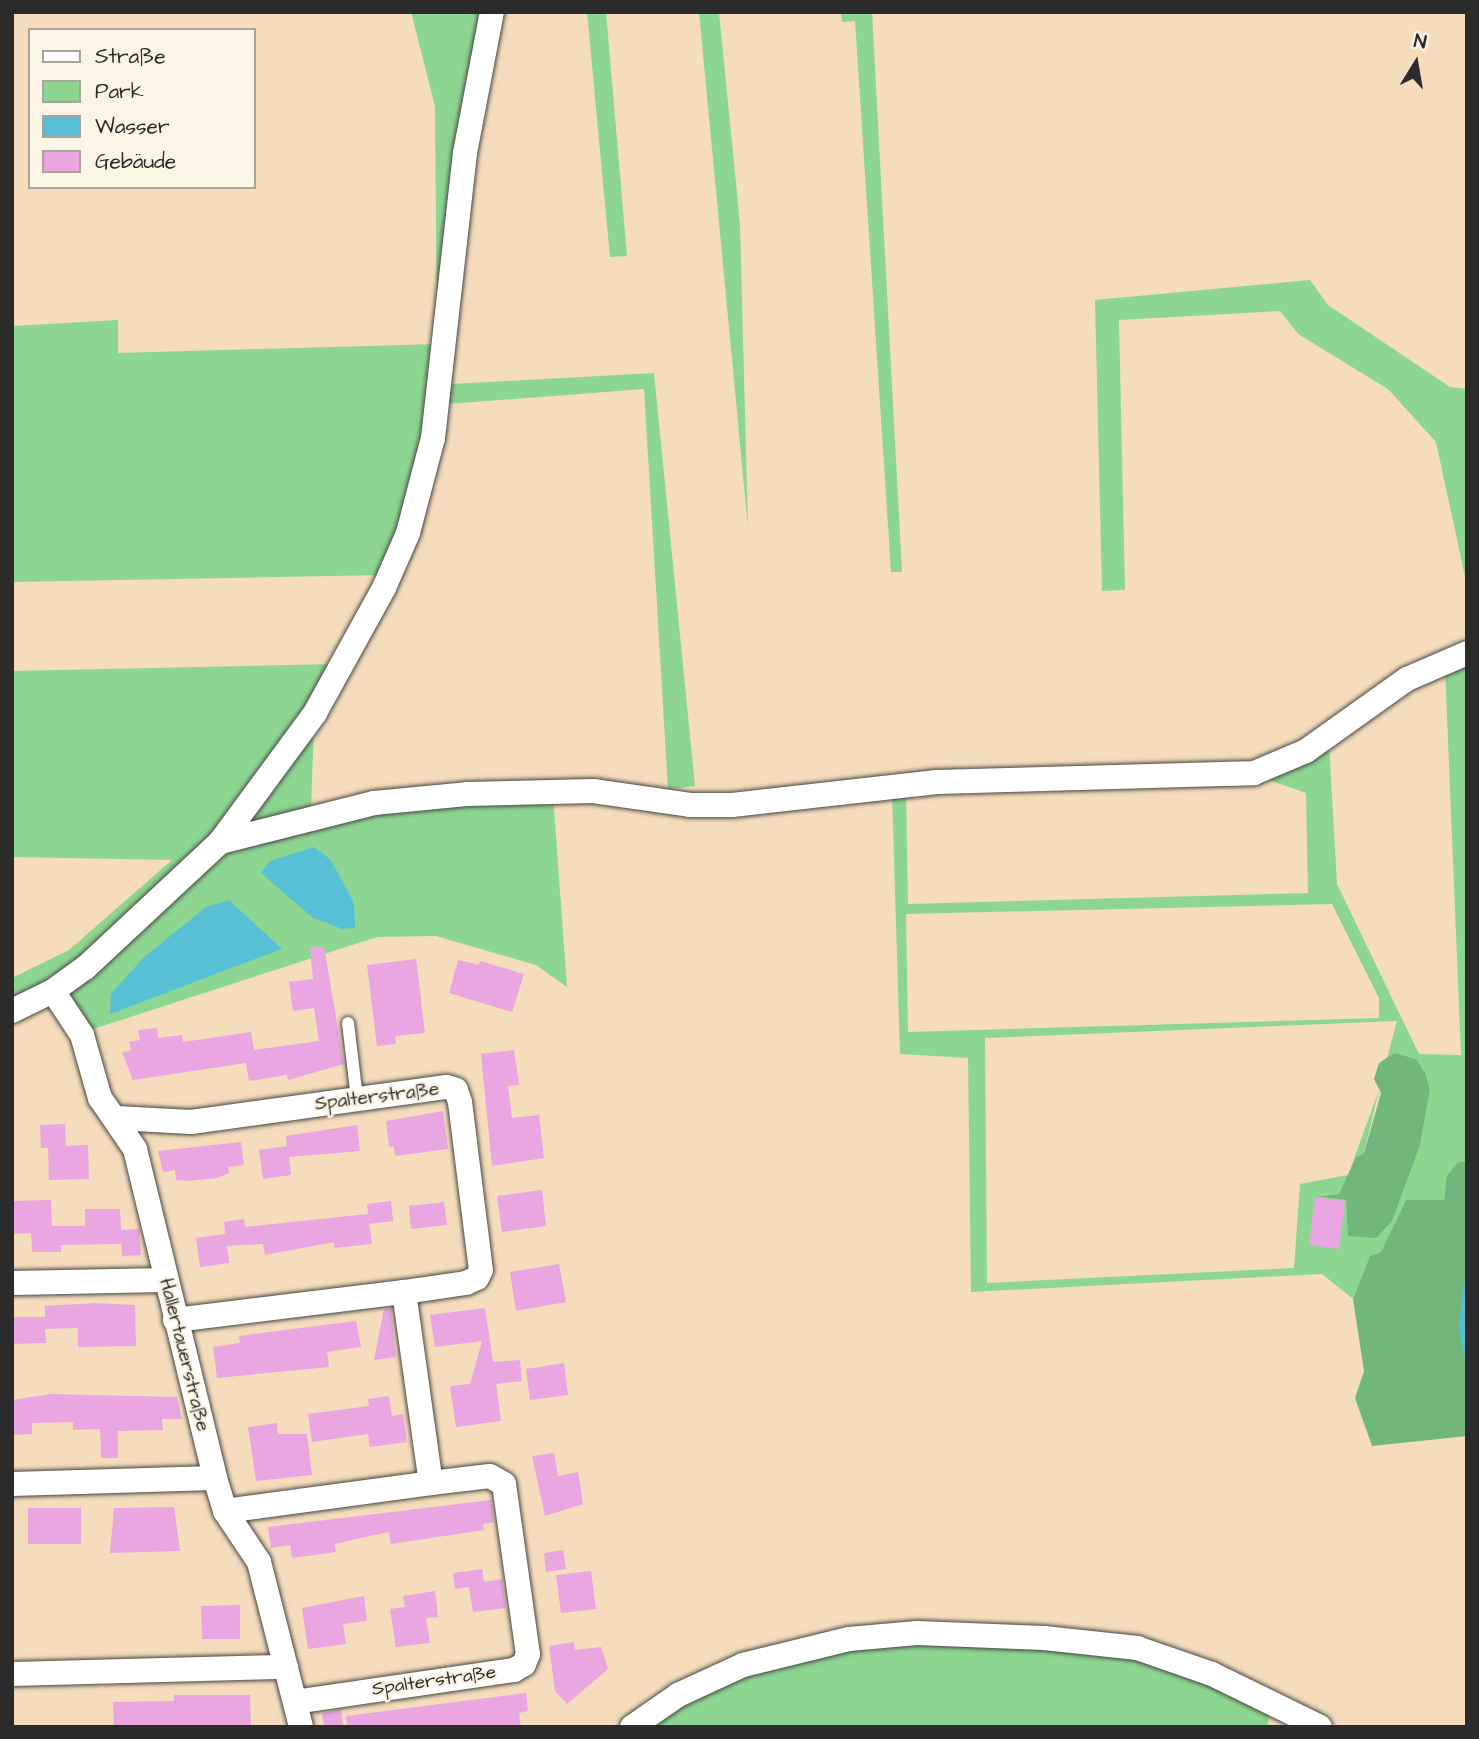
<!DOCTYPE html>
<html>
<head>
<meta charset="utf-8">
<style>
	body { margin:0 }
	#map { position:relative; width:1479px; height:1739px; overflow:hidden; background:#f4dcbd; font-family:"Architects Daughter",sans-serif }
	div>[style] { position:absolute }
	[style*='--x'] { left:calc(var(--x)*1px); top:calc(var(--y)*1px); width:calc(var(--w)*1px); rotate:calc(var(--a)*1deg) }
	.green>* { inset:0; background:#8cd692 }
	.forest>* { inset:0; background:#71b77c }
	.water>* { inset:0; background:#58c0d5 }
	.stream>* { height:6px; margin:-3px; padding:0 3px; transform-origin:3px; border-radius:3px; background:#58c0d5 }
	.building>* { inset:0; background:#e9a6e1 }
	.roads { filter:drop-shadow(0 0 2px #494641) drop-shadow(0 0 2px #494641) }
	.service>* { height:12px; margin:-6px; padding:0 6px; transform-origin:6px; border-radius:6px; background:#fff }
	.minor>* { height:24px; margin:-12px; padding:0 12px; transform-origin:12px; border-radius:12px; background:#fff }
	span { translate:-50% -50%; white-space:nowrap; text-align:center; line-height:1.15; -webkit-text-stroke:5px #fcf5e5; paint-order:stroke }
	.street-label { font-size:19px; color:#2b2b2b }
	.frame { position:absolute; inset:0; border:14px solid #2b2b2b; pointer-events:none }
	.legend { position:absolute; left:28px; top:28px; width:228px; height:161px; box-sizing:border-box; background:#fcf5e5; border:2px solid #a8a49b; margin:0; padding:9px 12px; list-style:none; font-size:21px; color:#2b2b2b }
	.legend li { display:flex; align-items:center; gap:14px; height:35px }
	.legend b { width:35px; border:2px solid #a8a49b }
	.north { position:absolute; left:1381px; top:28px; width:70px; height:70px; -webkit-text-stroke:5px #fcf5e5; paint-order:stroke; rotate:11deg; font-size:19px; font-weight:700; line-height:28px; text-align:center; color:#2b2b2b }
	.north::after { content:''; display:block; margin:auto; width:24px; height:32px; background:#2b2b2b; clip-path:polygon(50% 0,100% 100%,50% 72%,0 100%) }
</style>
</head>
<body>
<div id="map">
	<div class="green">
		<div style="clip-path:polygon(411px 12px,487px 12px,424px 453px,383px 575px,12px 582px,12px 326px,118px 320px,118px 353px,437px 344px,435px 106px)"></div>
		<div style="clip-path:polygon(587px 12px,606px 12px,627px 256px,610px 257px)"></div>
		<div style="clip-path:polygon(699px 12px,719px 12px,740px 224px,748px 528px)"></div>
		<div style="clip-path:polygon(841px 12px,872px 12px,902px 572px,891px 572px,855px 21px,842px 22px)"></div>
		<div style="clip-path:polygon(1310px 280px,1328px 305px,1450px 387px,1467px 389px,1467px 586px,1436px 442px,1388px 389px,1298px 334px,1280px 311px,1119px 320px,1125px 590px,1102px 591px,1095px 300px)"></div>
		<div style="clip-path:polygon(654px 373px,695px 786px,668px 789px,644px 389px,448px 404px,451px 384px)"></div>
		<div style="clip-path:polygon(evenodd,1467px 660px,1467px 1161px,1458px 1162px,1444px 1200px,1406px 1200px,1381px 1253px,1370px 1257px,1353px 1299px,1322px 1274px,971px 1292px,968px 1058px,900px 1054px,892px 793px,906px 790px,908px 904px,1308px 893px,1306px 793px,1263px 778px,1329px 743px,1337px 884px,1419px 1054px,1461px 1055px,1445px 668px,1467px 660px,1332px 904px,1379px 998px,1379px 1018px,908px 1032px,906px 914px,1332px 904px,1467px 660px,1397px 1021px,1387px 1058px,1394px 1053px,1430px 1090px,1420px 1145px,1347px 1216px,1346px 1200px,1316px 1195px,1339px 1194px,1356px 1157px,1364px 1153px,1379px 1090px,1348px 1175px,1300px 1184px,1294px 1268px,987px 1283px,985px 1038px,1397px 1021px)"></div>
		<div style="clip-path:polygon(338px 664px,223px 822px,135px 916px,56px 977px,12px 1002px,12px 978px,69px 950px,172px 860px,12px 857px,12px 671px)"></div>
		<div style="clip-path:polygon(314px 725px,311px 809px,251px 826px,242px 816px)"></div>
		<div style="clip-path:polygon(553px 795px,567px 987px,536px 965px,436px 936px,377px 937px,90px 1030px,66px 992px,229px 847px,351px 814px)"></div>
		<div style="clip-path:polygon(915px 1639px,1149px 1657px,1269px 1711px,1268px 1727px,642px 1727px,673px 1706px,780px 1660px)"></div>
	</div>
	<div class="forest">
		<div style="clip-path:polygon(1394px 1053px,1416px 1059px,1425px 1073px,1430px 1090px,1420px 1145px,1392px 1221px,1376px 1238px,1348px 1236px,1346px 1200px,1315px 1196px,1339px 1194px,1356px 1157px,1364px 1153px,1381px 1093px,1374px 1079px,1379px 1063px)"></div>
		<div style="clip-path:polygon(1467px 1161px,1467px 1436px,1372px 1446px,1355px 1398px,1364px 1371px,1353px 1299px,1370px 1256px,1381px 1252px,1406px 1200px,1444px 1200px,1447px 1176px,1458px 1162px)"></div>
	</div>
	<div class="water">
		<div style="clip-path:polygon(314px 847px,331px 860px,354px 903px,355px 928px,342px 929px,312px 917px,261px 873px,270px 861px)"></div>
		<div style="clip-path:polygon(229px 900px,282px 949px,110px 1014px,111px 994px,143px 958px,206px 907px)"></div>
	</div>
	<div class="stream">
		<div style="--x:1467;--y:1284;--w:42;--a:96.8"></div>
		<div style="--x:1462;--y:1326;--w:29;--a:80"></div>
	</div>
	<div class="building">
		<div style="clip-path:polygon(324px 946px,344px 1064px,288px 1080px,287px 1075px,249px 1081px,246px 1063px,133px 1080px,122px 1052px,131px 1051px,129px 1042px,140px 1040px,138px 1030px,157px 1028px,158px 1038px,182px 1035px,183px 1042px,251px 1032px,254px 1050px,319px 1041px,314px 1008px,293px 1011px,289px 982px,313px 979px,310px 948px)"></div>
		<div style="clip-path:polygon(416px 959px,425px 1033px,395px 1036px,396px 1044px,377px 1046px,367px 965px)"></div>
		<div style="clip-path:polygon(458px 960px,479px 965px,480px 961px,524px 974px,512px 1012px,449px 993px)"></div>
		<div style="clip-path:polygon(514px 1050px,519px 1085px,508px 1086px,512px 1118px,539px 1115px,544px 1158px,492px 1166px,481px 1054px)"></div>
		<div style="clip-path:polygon(443px 1111px,448px 1149px,395px 1156px,394px 1147px,389px 1147px,386px 1121px)"></div>
		<div style="clip-path:polygon(65px 1124px,66px 1146px,88px 1145px,89px 1179px,49px 1180px,48px 1148px,41px 1148px,40px 1125px)"></div>
		<div style="clip-path:polygon(357px 1125px,360px 1151px,289px 1157px,291px 1175px,263px 1179px,259px 1150px,287px 1146px,286px 1136px)"></div>
		<div style="clip-path:polygon(241px 1142px,244px 1165px,228px 1167px,229px 1173px,217px 1178px,188px 1181px,176px 1180px,175px 1170px,163px 1172px,158px 1151px)"></div>
		<div style="clip-path:polygon(542px 1190px,546px 1226px,502px 1232px,497px 1196px)"></div>
		<div style="clip-path:polygon(1315px 1197px,1345px 1201px,1339px 1249px,1309px 1245px)"></div>
		<div style="clip-path:polygon(51px 1200px,52px 1226px,85px 1226px,85px 1209px,120px 1209px,121px 1230px,139px 1229px,141px 1255px,122px 1256px,121px 1244px,61px 1245px,61px 1252px,32px 1252px,31px 1233px,12px 1234px,12px 1201px)"></div>
		<div style="clip-path:polygon(391px 1201px,393px 1221px,369px 1224px,367px 1204px)"></div>
		<div style="clip-path:polygon(444px 1202px,447px 1225px,411px 1229px,409px 1206px)"></div>
		<div style="clip-path:polygon(368px 1214px,372px 1244px,334px 1248px,334px 1242px,265px 1255px,263px 1244px,227px 1246px,229px 1263px,200px 1267px,196px 1238px,225px 1234px,224px 1222px,244px 1219px,245px 1227px)"></div>
		<div style="clip-path:polygon(559px 1264px,566px 1302px,516px 1311px,510px 1272px)"></div>
		<div style="clip-path:polygon(97px 1303px,135px 1305px,136px 1346px,78px 1347px,78px 1328px,45px 1329px,46px 1343px,12px 1344px,12px 1317px,45px 1317px,45px 1306px)"></div>
		<div style="clip-path:polygon(485px 1308px,493px 1362px,520px 1360px,522px 1381px,496px 1384px,501px 1421px,456px 1427px,450px 1386px,470px 1384px,482px 1341px,435px 1347px,430px 1315px)"></div>
		<div style="clip-path:polygon(384px 1309px,391px 1309px,396px 1357px,374px 1360px)"></div>
		<div style="clip-path:polygon(356px 1321px,361px 1347px,327px 1352px,329px 1367px,217px 1378px,213px 1347px,240px 1343px,239px 1336px)"></div>
		<div style="clip-path:polygon(564px 1363px,568px 1395px,530px 1400px,526px 1369px)"></div>
		<div style="clip-path:polygon(51px 1394px,177px 1397px,182px 1419px,162px 1419px,163px 1430px,118px 1431px,118px 1458px,101px 1458px,100px 1429px,73px 1430px,73px 1422px,32px 1423px,32px 1434px,12px 1435px,12px 1400px)"></div>
		<div style="clip-path:polygon(389px 1396px,392px 1416px,403px 1414px,407px 1442px,370px 1447px,368px 1434px,312px 1442px,308px 1414px,369px 1406px,368px 1399px)"></div>
		<div style="clip-path:polygon(277px 1423px,278px 1434px,307px 1434px,312px 1475px,256px 1481px,248px 1427px)"></div>
		<div style="clip-path:polygon(554px 1453px,558px 1476px,578px 1472px,583px 1504px,545px 1516px,532px 1456px)"></div>
		<div style="clip-path:polygon(491px 1500px,494px 1522px,483px 1524px,484px 1530px,391px 1544px,389px 1532px,374px 1535px,335px 1544px,336px 1552px,292px 1558px,290px 1545px,271px 1548px,268px 1527px)"></div>
		<div style="clip-path:polygon(174px 1507px,180px 1551px,110px 1553px,114px 1508px)"></div>
		<div style="clip-path:polygon(28px 1508px,81px 1508px,81px 1544px,28px 1544px)"></div>
		<div style="clip-path:polygon(563px 1550px,566px 1569px,546px 1572px,544px 1553px)"></div>
		<div style="clip-path:polygon(482px 1569px,484px 1582px,502px 1579px,506px 1608px,473px 1612px,469px 1587px,455px 1589px,453px 1573px)"></div>
		<div style="clip-path:polygon(591px 1571px,596px 1609px,561px 1613px,556px 1575px)"></div>
		<div style="clip-path:polygon(435px 1591px,438px 1617px,426px 1618px,430px 1643px,396px 1647px,390px 1609px,405px 1607px,403px 1596px)"></div>
		<div style="clip-path:polygon(364px 1596px,367px 1621px,343px 1624px,346px 1644px,308px 1649px,302px 1608px)"></div>
		<div style="clip-path:polygon(240px 1605px,240px 1639px,202px 1639px,201px 1606px)"></div>
		<div style="clip-path:polygon(574px 1642px,575px 1650px,601px 1647px,608px 1669px,567px 1704px,555px 1691px,549px 1646px)"></div>
		<div style="clip-path:polygon(526px 1693px,528px 1711px,519px 1713px,521px 1727px,347px 1727px,346px 1716px)"></div>
		<div style="clip-path:polygon(174px 1695px,250px 1695px,251px 1727px,114px 1727px,113px 1702px,174px 1701px)"></div>
		<div style="clip-path:polygon(341px 1710px,343px 1727px,324px 1727px,322px 1713px)"></div>
	</div>
	<div class="roads">
		<div class="service">
			<div style="--x:348;--y:1023;--w:77;--a:83.2"></div>
		</div>
		<div class="minor">
			<div style="--x:220;--y:842;--w:159;--a:-14.2"></div>
			<div style="--x:374;--y:803;--w:93;--a:-5.5"></div>
			<div style="--x:467;--y:794;--w:126;--a:-1.4"></div>
			<div style="--x:593;--y:791;--w:98;--a:8.2"></div>
			<div style="--x:690;--y:805;--w:42;--a:0"></div>
			<div style="--x:732;--y:805;--w:206;--a:-6.4"></div>
			<div style="--x:937;--y:782;--w:317;--a:-1.6"></div>
			<div style="--x:1254;--y:773;--w:56;--a:-22.9"></div>
			<div style="--x:1306;--y:751;--w:124;--a:-35.5"></div>
			<div style="--x:1407;--y:679;--w:65;--a:-23.4"></div>
			<div style="--x:53;--y:991;--w:53;--a:56.6"></div>
			<div style="--x:82;--y:1035;--w:66;--a:74.1"></div>
			<div style="--x:100;--y:1098;--w:62;--a:55.5"></div>
			<div style="--x:135;--y:1149;--w:339;--a:76.3"></div>
			<div style="--x:215;--y:1478;--w:34;--a:73"></div>
			<div style="--x:225;--y:1511;--w:61;--a:56.3"></div>
			<div style="--x:259;--y:1562;--w:170;--a:75.7"></div>
			<div style="--x:12;--y:1011;--w:46;--a:-26"></div>
			<div style="--x:53;--y:991;--w:39;--a:-36"></div>
			<div style="--x:85;--y:968;--w:185;--a:-43"></div>
			<div style="--x:220;--y:842;--w:160;--a:-53.6"></div>
			<div style="--x:315;--y:713;--w:143;--a:-61.1"></div>
			<div style="--x:384;--y:588;--w:60;--a:-66.4"></div>
			<div style="--x:408;--y:533;--w:98;--a:-75.3"></div>
			<div style="--x:433;--y:438;--w:287;--a:-83.6"></div>
			<div style="--x:465;--y:153;--w:144;--a:-79.2"></div>
			<div style="--x:117;--y:1118;--w:74;--a:3.1"></div>
			<div style="--x:191;--y:1122;--w:258;--a:-7.8"></div>
			<div style="--x:447;--y:1087;--w:9;--a:18"></div>
			<div style="--x:456;--y:1090;--w:13;--a:72"></div>
			<div style="--x:460;--y:1102;--w:169;--a:82.9"></div>
			<div style="--x:481;--y:1270;--w:9;--a:117"></div>
			<div style="--x:477;--y:1278;--w:12;--a:156"></div>
			<div style="--x:466;--y:1283;--w:63;--a:171.7"></div>
			<div style="--x:404;--y:1292;--w:193;--a:82"></div>
			<div style="--x:431;--y:1483;--w:59;--a:-6.8"></div>
			<div style="--x:490;--y:1476;--w:16;--a:30"></div>
			<div style="--x:504;--y:1484;--w:172;--a:82"></div>
			<div style="--x:528;--y:1654;--w:11;--a:112"></div>
			<div style="--x:524;--y:1664;--w:12;--a:149"></div>
			<div style="--x:514;--y:1670;--w:221;--a:171.7"></div>
			<div style="--x:12;--y:1283;--w:153;--a:-1.1"></div>
			<div style="--x:175;--y:1320;--w:231;--a:-7"></div>
			<div style="--x:12;--y:1484;--w:203;--a:-1.7"></div>
			<div style="--x:225;--y:1511;--w:208;--a:-7.7"></div>
			<div style="--x:12;--y:1674;--w:274;--a:-1.5"></div>
			<div style="--x:632;--y:1727;--w:56;--a:-34.8"></div>
			<div style="--x:678;--y:1695;--w:72;--a:-24.8"></div>
			<div style="--x:743;--y:1665;--w:109;--a:-13.8"></div>
			<div style="--x:849;--y:1639;--w:68;--a:-5"></div>
			<div style="--x:917;--y:1633;--w:127;--a:2.3"></div>
			<div style="--x:1044;--y:1638;--w:94;--a:6.1"></div>
			<div style="--x:1137;--y:1648;--w:79;--a:19.1"></div>
			<div style="--x:1212;--y:1674;--w:120;--a:26.1"></div>
		</div>
	</div>
	<div class="street-label">
		<span style="left:377px;top:1097px;rotate:-7deg">Spalterstraße</span>
		<span style="left:184px;top:1355px;rotate:76deg">Hallertauerstraße</span>
		<span style="left:434px;top:1681px;rotate:-8deg">Spalterstraße</span>
	</div>
	<div class="frame"></div>
	<ul class="legend">
	<li><b style="height:9px;background:#fff"></b>Straße</li>
	<li><b style="height:19px;background:#8cd692"></b>Park</li>
	<li><b style="height:19px;background:#58c0d5"></b>Wasser</li>
	<li><b style="height:19px;background:#e9a6e1"></b>Gebäude</li>
	</ul>
	<div class="north">N</div>
</div>
</body>
</html>
